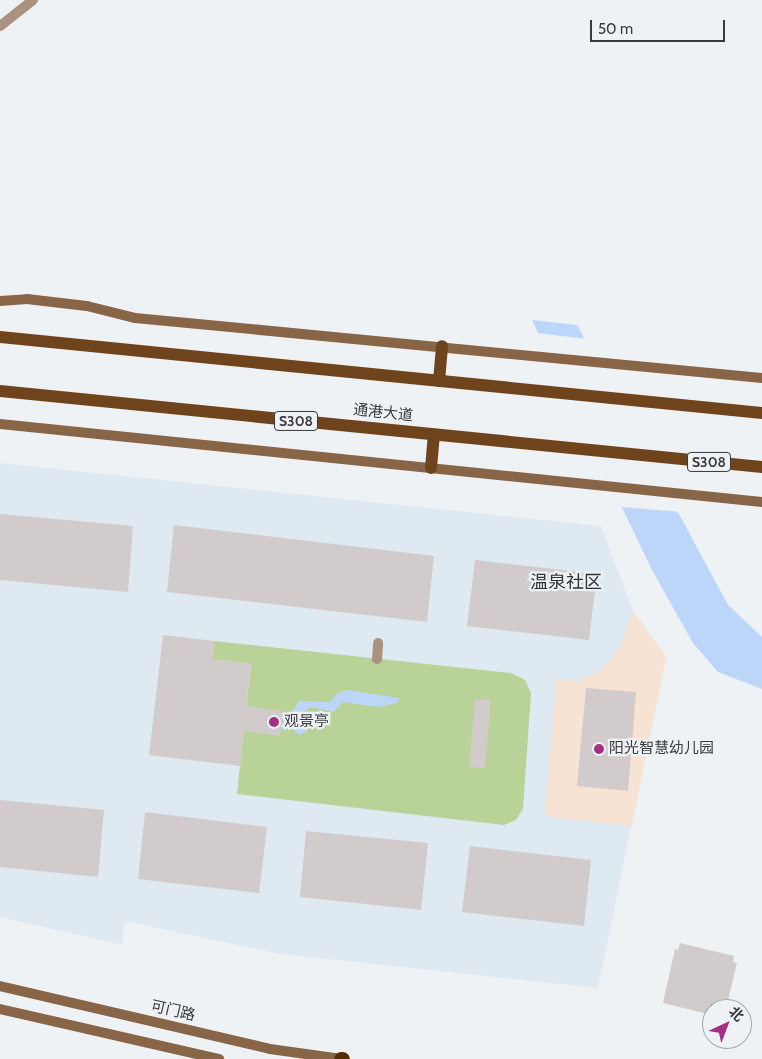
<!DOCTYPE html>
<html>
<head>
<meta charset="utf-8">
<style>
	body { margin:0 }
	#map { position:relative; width:762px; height:1059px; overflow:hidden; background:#eef2f5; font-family:Cabin,"Noto Sans SC",sans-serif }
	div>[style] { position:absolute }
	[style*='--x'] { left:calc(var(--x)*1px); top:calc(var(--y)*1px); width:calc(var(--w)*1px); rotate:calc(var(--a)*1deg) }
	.built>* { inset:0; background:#dfe9f2 }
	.education>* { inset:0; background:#f7e3d4 }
	.green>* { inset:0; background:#b9d298 }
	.water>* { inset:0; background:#bbd6f9 }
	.pier>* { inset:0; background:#eef2f5 }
	.building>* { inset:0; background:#d1cbcb }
	.street>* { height:10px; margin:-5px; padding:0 5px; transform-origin:5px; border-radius:5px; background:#ab927e }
	.secondary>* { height:10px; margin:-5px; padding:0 5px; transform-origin:5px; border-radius:5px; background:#886546 }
	.primary>* { height:12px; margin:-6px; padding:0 6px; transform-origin:6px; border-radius:6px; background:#6f441c }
	.highway>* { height:15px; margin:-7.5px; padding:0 7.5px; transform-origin:7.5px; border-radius:7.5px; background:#522c03 }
	.dots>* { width:14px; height:14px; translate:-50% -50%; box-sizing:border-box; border:2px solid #eef2f5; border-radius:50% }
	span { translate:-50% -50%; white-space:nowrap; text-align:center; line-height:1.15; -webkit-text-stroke:4.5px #eef2f5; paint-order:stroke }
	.shield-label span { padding:1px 4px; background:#eef2f5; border:1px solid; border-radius:4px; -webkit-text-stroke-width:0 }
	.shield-label { font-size:14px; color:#383a3b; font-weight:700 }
	.street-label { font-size:15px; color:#383a3b }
	.poi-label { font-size:15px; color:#383a3b }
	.left { translate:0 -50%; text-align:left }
	.quarter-label { font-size:18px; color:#2f3234 }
	.north { position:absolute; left:702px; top:999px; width:50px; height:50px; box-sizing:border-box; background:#eef2f5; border:1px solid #a5a8ab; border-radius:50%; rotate:43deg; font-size:14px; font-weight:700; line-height:20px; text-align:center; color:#383a3b }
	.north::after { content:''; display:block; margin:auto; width:18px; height:22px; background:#a52d84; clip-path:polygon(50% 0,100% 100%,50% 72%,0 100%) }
	.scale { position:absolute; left:590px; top:20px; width:135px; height:22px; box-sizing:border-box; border:2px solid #383a3b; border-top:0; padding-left:6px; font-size:15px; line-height:18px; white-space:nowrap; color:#383a3b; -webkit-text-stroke:4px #eef2f5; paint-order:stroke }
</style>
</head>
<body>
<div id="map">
	<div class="built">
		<div style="clip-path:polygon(0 463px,601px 526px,633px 611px,666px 657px,598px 988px,280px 954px,125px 921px,122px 945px,0 917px)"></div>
	</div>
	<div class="education">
		<div style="clip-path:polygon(633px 611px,666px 657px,632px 826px,545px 816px,556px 679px,580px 681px,602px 669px,619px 649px)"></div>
	</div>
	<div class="green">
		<div style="clip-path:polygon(214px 641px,511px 673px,525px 680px,531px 693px,523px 809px,516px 820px,504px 825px,237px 794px,251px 664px,212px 659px)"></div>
	</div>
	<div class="water">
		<div style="clip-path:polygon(532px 320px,577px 325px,728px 605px,762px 637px,762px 689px,718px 672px,693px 643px,652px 570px)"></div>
		<div style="clip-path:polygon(347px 690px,399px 698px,397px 703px,378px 707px,343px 702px,333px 712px,311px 707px,303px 712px,301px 721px,308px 730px,300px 735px,291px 728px,282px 730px,284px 716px,290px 715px,299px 701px,330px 702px,338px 693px)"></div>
	</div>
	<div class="pier">
		<div style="clip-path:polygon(536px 333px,588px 339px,681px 512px,622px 507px)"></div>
	</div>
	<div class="building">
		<div style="clip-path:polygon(0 514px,133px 526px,128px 592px,0 580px)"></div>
		<div style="clip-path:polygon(174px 525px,434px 556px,427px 622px,167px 592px)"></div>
		<div style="clip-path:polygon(475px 560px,597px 574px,589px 640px,467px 626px)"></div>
		<div style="clip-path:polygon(163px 635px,214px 641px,212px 659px,251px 664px,246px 706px,283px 711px,280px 736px,244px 731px,240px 766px,149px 755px)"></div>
		<div style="clip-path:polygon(586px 688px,636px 692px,628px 791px,577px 786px)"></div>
		<div style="clip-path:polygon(475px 699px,491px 700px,485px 768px,469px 767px)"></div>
		<div style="clip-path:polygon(0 800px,104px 810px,98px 877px,0 867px)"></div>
		<div style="clip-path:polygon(145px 812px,267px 827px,259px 893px,138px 879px)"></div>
		<div style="clip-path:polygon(306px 831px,428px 843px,421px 910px,300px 897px)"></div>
		<div style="clip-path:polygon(470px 846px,591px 860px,584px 926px,462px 912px)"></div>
		<div style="clip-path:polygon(680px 943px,734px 956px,733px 962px,737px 963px,726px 1009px,712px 1009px,712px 1015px,663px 1003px,675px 949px,678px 950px)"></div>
	</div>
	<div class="street">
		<div style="--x:0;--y:26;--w:42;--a:-38.2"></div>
		<div style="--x:377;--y:659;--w:16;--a:-86"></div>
	</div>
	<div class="secondary">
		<div style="--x:0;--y:301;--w:27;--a:-4"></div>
		<div style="--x:27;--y:299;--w:60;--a:6.7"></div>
		<div style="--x:87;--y:306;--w:49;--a:14"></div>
		<div style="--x:135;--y:318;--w:630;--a:5.47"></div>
		<div style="--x:0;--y:424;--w:766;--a:5.84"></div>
		<div style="--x:0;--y:986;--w:277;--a:13.1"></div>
		<div style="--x:270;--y:1049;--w:72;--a:8"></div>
		<div style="--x:0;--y:1009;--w:225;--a:12.9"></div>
	</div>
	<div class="primary">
		<div style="--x:0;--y:337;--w:766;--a:5.7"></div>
		<div style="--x:439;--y:381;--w:35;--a:-85"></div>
		<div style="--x:0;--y:391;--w:766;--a:5.7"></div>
		<div style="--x:431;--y:468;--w:33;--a:-85"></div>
	</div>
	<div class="highway">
		<div style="--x:341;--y:1059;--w:1;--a:0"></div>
	</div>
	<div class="dots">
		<div style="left:274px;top:722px;background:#a52d84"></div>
		<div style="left:599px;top:749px;background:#a52d84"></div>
	</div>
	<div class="shield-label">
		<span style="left:296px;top:421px">S308</span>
		<span style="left:709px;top:462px">S308</span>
	</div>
	<div class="street-label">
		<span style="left:383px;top:413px;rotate:6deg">通港大道</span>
		<span style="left:173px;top:1011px;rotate:13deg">可门路</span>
	</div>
	<div class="poi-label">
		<span class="left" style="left:284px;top:722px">观景亭</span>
		<span class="left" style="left:609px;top:749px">阳光智慧幼儿园</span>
	</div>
	<div class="quarter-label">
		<span style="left:566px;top:582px">温泉社区</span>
	</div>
	<div class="north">北</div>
	<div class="scale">50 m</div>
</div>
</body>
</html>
